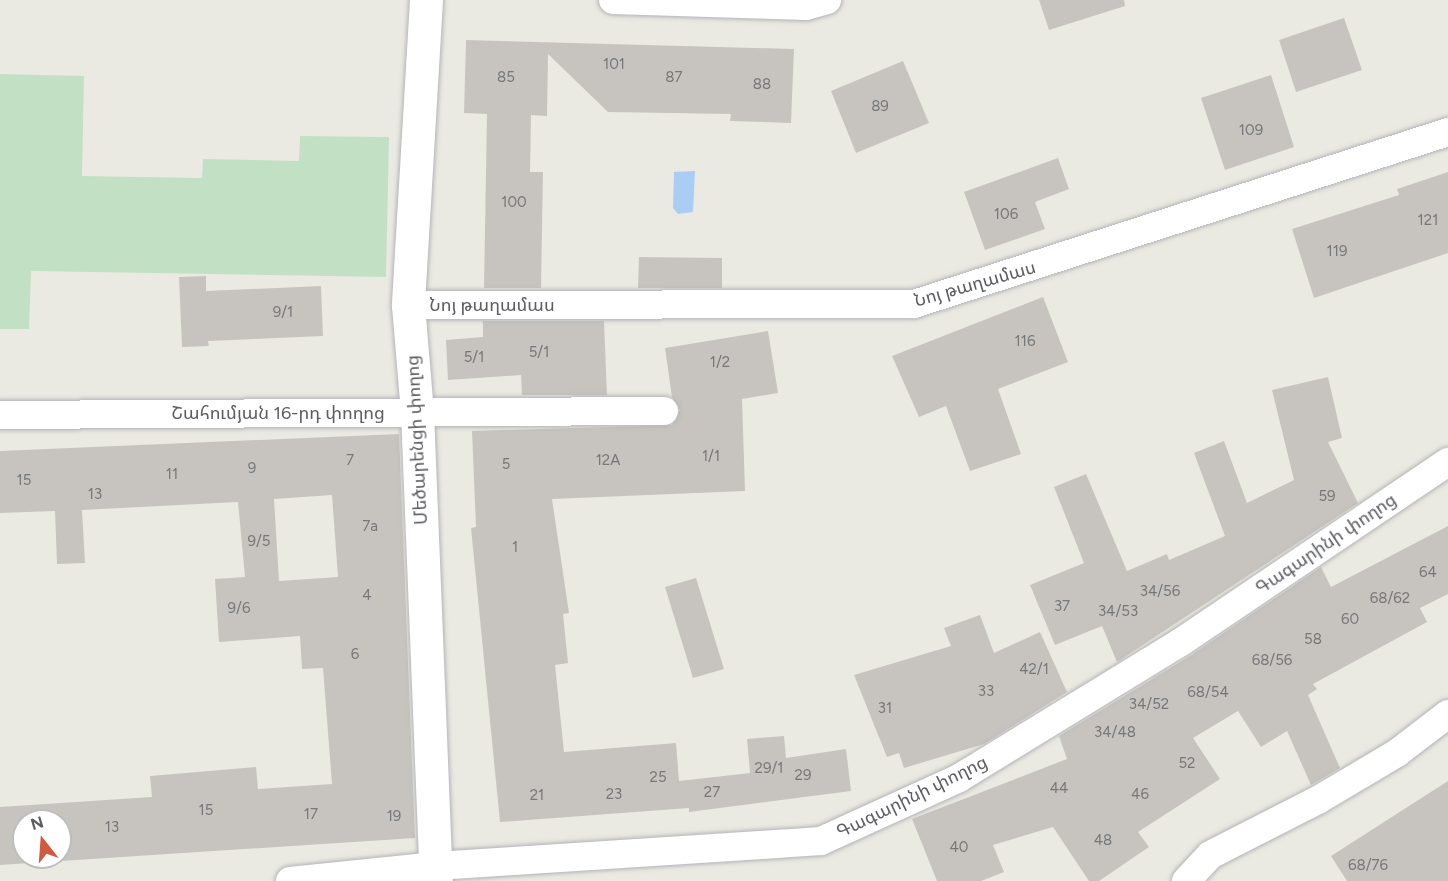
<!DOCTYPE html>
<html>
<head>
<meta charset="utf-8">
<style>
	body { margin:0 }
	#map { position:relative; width:1448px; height:881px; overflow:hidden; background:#ebeae2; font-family:Figtree,"Noto Sans Armenian",sans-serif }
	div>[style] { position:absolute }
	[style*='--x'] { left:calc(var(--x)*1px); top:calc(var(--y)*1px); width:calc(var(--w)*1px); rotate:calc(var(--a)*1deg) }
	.green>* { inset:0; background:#c2e0c4 }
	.water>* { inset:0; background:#aacdf4 }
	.building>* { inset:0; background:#c7c4bf }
	.roads { filter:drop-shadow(0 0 2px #b3b4b8) drop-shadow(0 0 2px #b3b4b8) }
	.street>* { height:28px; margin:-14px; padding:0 14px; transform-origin:14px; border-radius:14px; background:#fff }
	.secondary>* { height:33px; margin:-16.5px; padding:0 16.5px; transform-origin:16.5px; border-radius:16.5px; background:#fff }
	span { translate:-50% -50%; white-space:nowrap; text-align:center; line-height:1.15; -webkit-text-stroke:4.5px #fff; paint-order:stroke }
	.number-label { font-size:15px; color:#767778 }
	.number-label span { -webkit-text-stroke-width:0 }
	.street-label { font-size:18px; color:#5b5d61 }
	.north { position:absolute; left:12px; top:809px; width:60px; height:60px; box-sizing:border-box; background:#fff; border:2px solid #bdbec0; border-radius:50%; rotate:343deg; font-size:16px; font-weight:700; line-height:24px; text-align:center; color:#5b5d61 }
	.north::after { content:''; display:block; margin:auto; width:21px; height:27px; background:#d25941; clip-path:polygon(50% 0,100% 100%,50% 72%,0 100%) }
</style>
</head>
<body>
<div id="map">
	<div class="green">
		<div style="clip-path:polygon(0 74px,84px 76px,82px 176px,202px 178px,203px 159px,299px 161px,300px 136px,389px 137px,386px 277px,31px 271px,29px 329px,0 329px)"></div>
	</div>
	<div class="water">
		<div style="clip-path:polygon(695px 171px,693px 212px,678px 214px,673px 208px,674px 172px)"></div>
	</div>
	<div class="building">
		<div style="clip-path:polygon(1039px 0,1124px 0,1125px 6px,1049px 30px)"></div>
		<div style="clip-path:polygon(1344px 18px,1362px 70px,1296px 92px,1279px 40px)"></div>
		<div style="clip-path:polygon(466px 40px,794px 49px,791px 123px,730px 121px,731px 114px,608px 112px,548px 54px,547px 116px,531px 115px,530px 172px,543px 172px,541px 288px,484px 288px,487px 114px,464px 113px)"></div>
		<div style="clip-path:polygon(903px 61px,929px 123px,856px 153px,831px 91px)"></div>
		<div style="clip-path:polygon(1271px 75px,1294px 147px,1225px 170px,1201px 98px)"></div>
		<div style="clip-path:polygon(1058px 158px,1069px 189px,1035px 202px,1045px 229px,985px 250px,964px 192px)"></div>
		<div style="clip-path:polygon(1448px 172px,1448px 253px,1314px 298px,1292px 229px,1399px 195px,1397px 189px)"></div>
		<div style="clip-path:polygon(639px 257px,722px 258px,722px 288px,638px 288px)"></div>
		<div style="clip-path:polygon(206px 276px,206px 291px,321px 286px,323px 336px,208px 341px,209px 346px,182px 347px,179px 277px)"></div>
		<div style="clip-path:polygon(1043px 297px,1068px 362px,998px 389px,1021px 454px,970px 471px,946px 406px,919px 417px,892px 356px)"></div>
		<div style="clip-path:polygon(483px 321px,604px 321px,607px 395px,522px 395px,521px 375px,448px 380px,446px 340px,483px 337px)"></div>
		<div style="clip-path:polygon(768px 331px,778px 393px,742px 399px,745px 491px,552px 499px,569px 613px,563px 614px,568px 663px,555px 665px,564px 752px,676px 743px,679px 781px,750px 773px,747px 739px,784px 736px,786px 758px,846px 749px,851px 791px,689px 812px,689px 808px,500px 822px,471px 528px,476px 527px,472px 431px,672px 425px,680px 410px,672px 397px,665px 348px)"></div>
		<div style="clip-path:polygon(1328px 377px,1342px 438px,1328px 442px,1358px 503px,1117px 662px,1102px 626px,1055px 645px,1030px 585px,1084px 563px,1054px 487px,1086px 474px,1127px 571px,1167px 554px,1169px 560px,1225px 536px,1194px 453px,1224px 441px,1247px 503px,1294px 480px,1272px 390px)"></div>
		<div style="clip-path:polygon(evenodd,399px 434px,415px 838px,0 865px,0 807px,152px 797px,150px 776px,256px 767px,258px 789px,332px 784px,323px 668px,302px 669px,300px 636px,219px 642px,215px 579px,245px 577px,238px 502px,82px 510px,85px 563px,57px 564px,55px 511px,0 513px,0 451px,399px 434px,332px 495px,338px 577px,279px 581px,274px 499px,332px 495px,399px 434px,24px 821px,60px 821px,60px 857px,24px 857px,24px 821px)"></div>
		<div style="clip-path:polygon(1448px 526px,1448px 594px,1420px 608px,1427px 622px,1313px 684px,1317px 689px,1308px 695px,1340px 768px,1311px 785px,1287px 731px,1261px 747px,1238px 711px,1193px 738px,1220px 779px,1138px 832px,1149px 847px,1099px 881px,1089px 881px,1053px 827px,993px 845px,1004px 872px,981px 881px,937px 881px,912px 819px,1067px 759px,1059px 736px,1190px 656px,1321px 567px,1331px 587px)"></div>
		<div style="clip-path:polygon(696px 578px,724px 669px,693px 678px,665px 587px)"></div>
		<div style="clip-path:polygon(980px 615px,994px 653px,1040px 632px,1067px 692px,984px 744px,904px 768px,899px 753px,887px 757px,854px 675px,951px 646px,944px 628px)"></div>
		<div style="clip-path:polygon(1448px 781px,1448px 881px,1347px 881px,1331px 856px)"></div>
	</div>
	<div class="roads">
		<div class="street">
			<div style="--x:613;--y:0;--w:193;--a:1.8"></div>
			<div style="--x:806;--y:6;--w:22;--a:-16"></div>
			<div style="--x:408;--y:305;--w:506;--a:-0.11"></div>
			<div style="--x:914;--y:304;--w:561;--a:-17.85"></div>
			<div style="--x:0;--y:415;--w:664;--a:-0.35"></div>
			<div style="--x:290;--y:881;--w:147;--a:-5.9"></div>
			<div style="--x:436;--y:866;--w:386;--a:-3.7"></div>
			<div style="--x:821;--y:841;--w:152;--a:-24.5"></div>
			<div style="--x:959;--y:778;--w:260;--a:-31.5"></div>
			<div style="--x:1181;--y:642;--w:322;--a:-34"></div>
			<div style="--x:1186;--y:881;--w:35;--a:-47"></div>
			<div style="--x:1210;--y:855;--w:121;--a:-27"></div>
			<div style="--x:1318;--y:800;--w:92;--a:-30.7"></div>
			<div style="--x:1397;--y:753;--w:64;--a:-37.4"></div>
		</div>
		<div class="secondary">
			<div style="--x:426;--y:0;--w:306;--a:93.4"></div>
			<div style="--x:408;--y:305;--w:107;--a:85.2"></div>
			<div style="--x:417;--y:412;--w:469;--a:87.7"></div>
		</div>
	</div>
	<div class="number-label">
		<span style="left:614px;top:65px">101</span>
		<span style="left:506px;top:78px">85</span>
		<span style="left:674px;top:78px">87</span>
		<span style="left:762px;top:85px">88</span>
		<span style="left:880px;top:107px">89</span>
		<span style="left:1251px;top:131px">109</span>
		<span style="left:514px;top:203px">100</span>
		<span style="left:1006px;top:215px">106</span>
		<span style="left:1428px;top:221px">121</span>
		<span style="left:1337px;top:252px">119</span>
		<span style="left:283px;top:313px">9/1</span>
		<span style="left:1025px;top:342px">116</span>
		<span style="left:539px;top:353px">5/1</span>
		<span style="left:474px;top:358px">5/1</span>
		<span style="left:720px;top:363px">1/2</span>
		<span style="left:711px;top:457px">1/1</span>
		<span style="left:350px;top:461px">7</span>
		<span style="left:608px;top:461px">12A</span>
		<span style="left:506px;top:465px">5</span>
		<span style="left:252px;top:469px">9</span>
		<span style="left:172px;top:475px">11</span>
		<span style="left:24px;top:481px">15</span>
		<span style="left:95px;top:495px">13</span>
		<span style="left:1327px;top:497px">59</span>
		<span style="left:370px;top:527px">7a</span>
		<span style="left:259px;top:542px">9/5</span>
		<span style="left:515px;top:548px">1</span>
		<span style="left:1428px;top:573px">64</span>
		<span style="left:1160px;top:592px">34/56</span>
		<span style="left:367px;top:596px">4</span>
		<span style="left:1390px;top:599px">68/62</span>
		<span style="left:1062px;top:607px">37</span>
		<span style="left:239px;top:609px">9/6</span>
		<span style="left:1118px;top:612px">34/53</span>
		<span style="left:1350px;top:620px">60</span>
		<span style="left:1313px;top:640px">58</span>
		<span style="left:355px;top:655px">6</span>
		<span style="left:1272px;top:661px">68/56</span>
		<span style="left:1034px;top:670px">42/1</span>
		<span style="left:986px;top:692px">33</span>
		<span style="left:1208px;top:693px">68/54</span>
		<span style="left:1149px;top:705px">34/52</span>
		<span style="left:885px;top:709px">31</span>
		<span style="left:1115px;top:733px">34/48</span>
		<span style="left:1187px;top:764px">52</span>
		<span style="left:769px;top:769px">29/1</span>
		<span style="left:803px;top:776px">29</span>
		<span style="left:658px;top:778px">25</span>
		<span style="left:1059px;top:789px">44</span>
		<span style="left:712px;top:793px">27</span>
		<span style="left:614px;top:795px">23</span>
		<span style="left:1140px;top:795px">46</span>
		<span style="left:537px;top:796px">21</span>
		<span style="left:206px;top:811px">15</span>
		<span style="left:311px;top:815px">17</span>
		<span style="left:394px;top:817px">19</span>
		<span style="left:112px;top:828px">13</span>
		<span style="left:1103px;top:841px">48</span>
		<span style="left:959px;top:848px">40</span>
		<span style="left:1368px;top:866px">68/76</span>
	</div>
	<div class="street-label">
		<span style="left:975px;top:284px;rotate:-16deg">Նոյ թաղամաս</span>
		<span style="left:492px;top:305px">Նոյ թաղամաս</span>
		<span style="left:278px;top:413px">Շահումյան 16-րդ փողոց</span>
		<span style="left:417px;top:440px;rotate:-93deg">Մեծարենցի փողոց</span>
		<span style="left:1326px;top:544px;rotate:-34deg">Գագարինի փողոց</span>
		<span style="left:912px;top:797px;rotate:-26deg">Գագարինի փողոց</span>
	</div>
	<div class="north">N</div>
</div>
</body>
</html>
